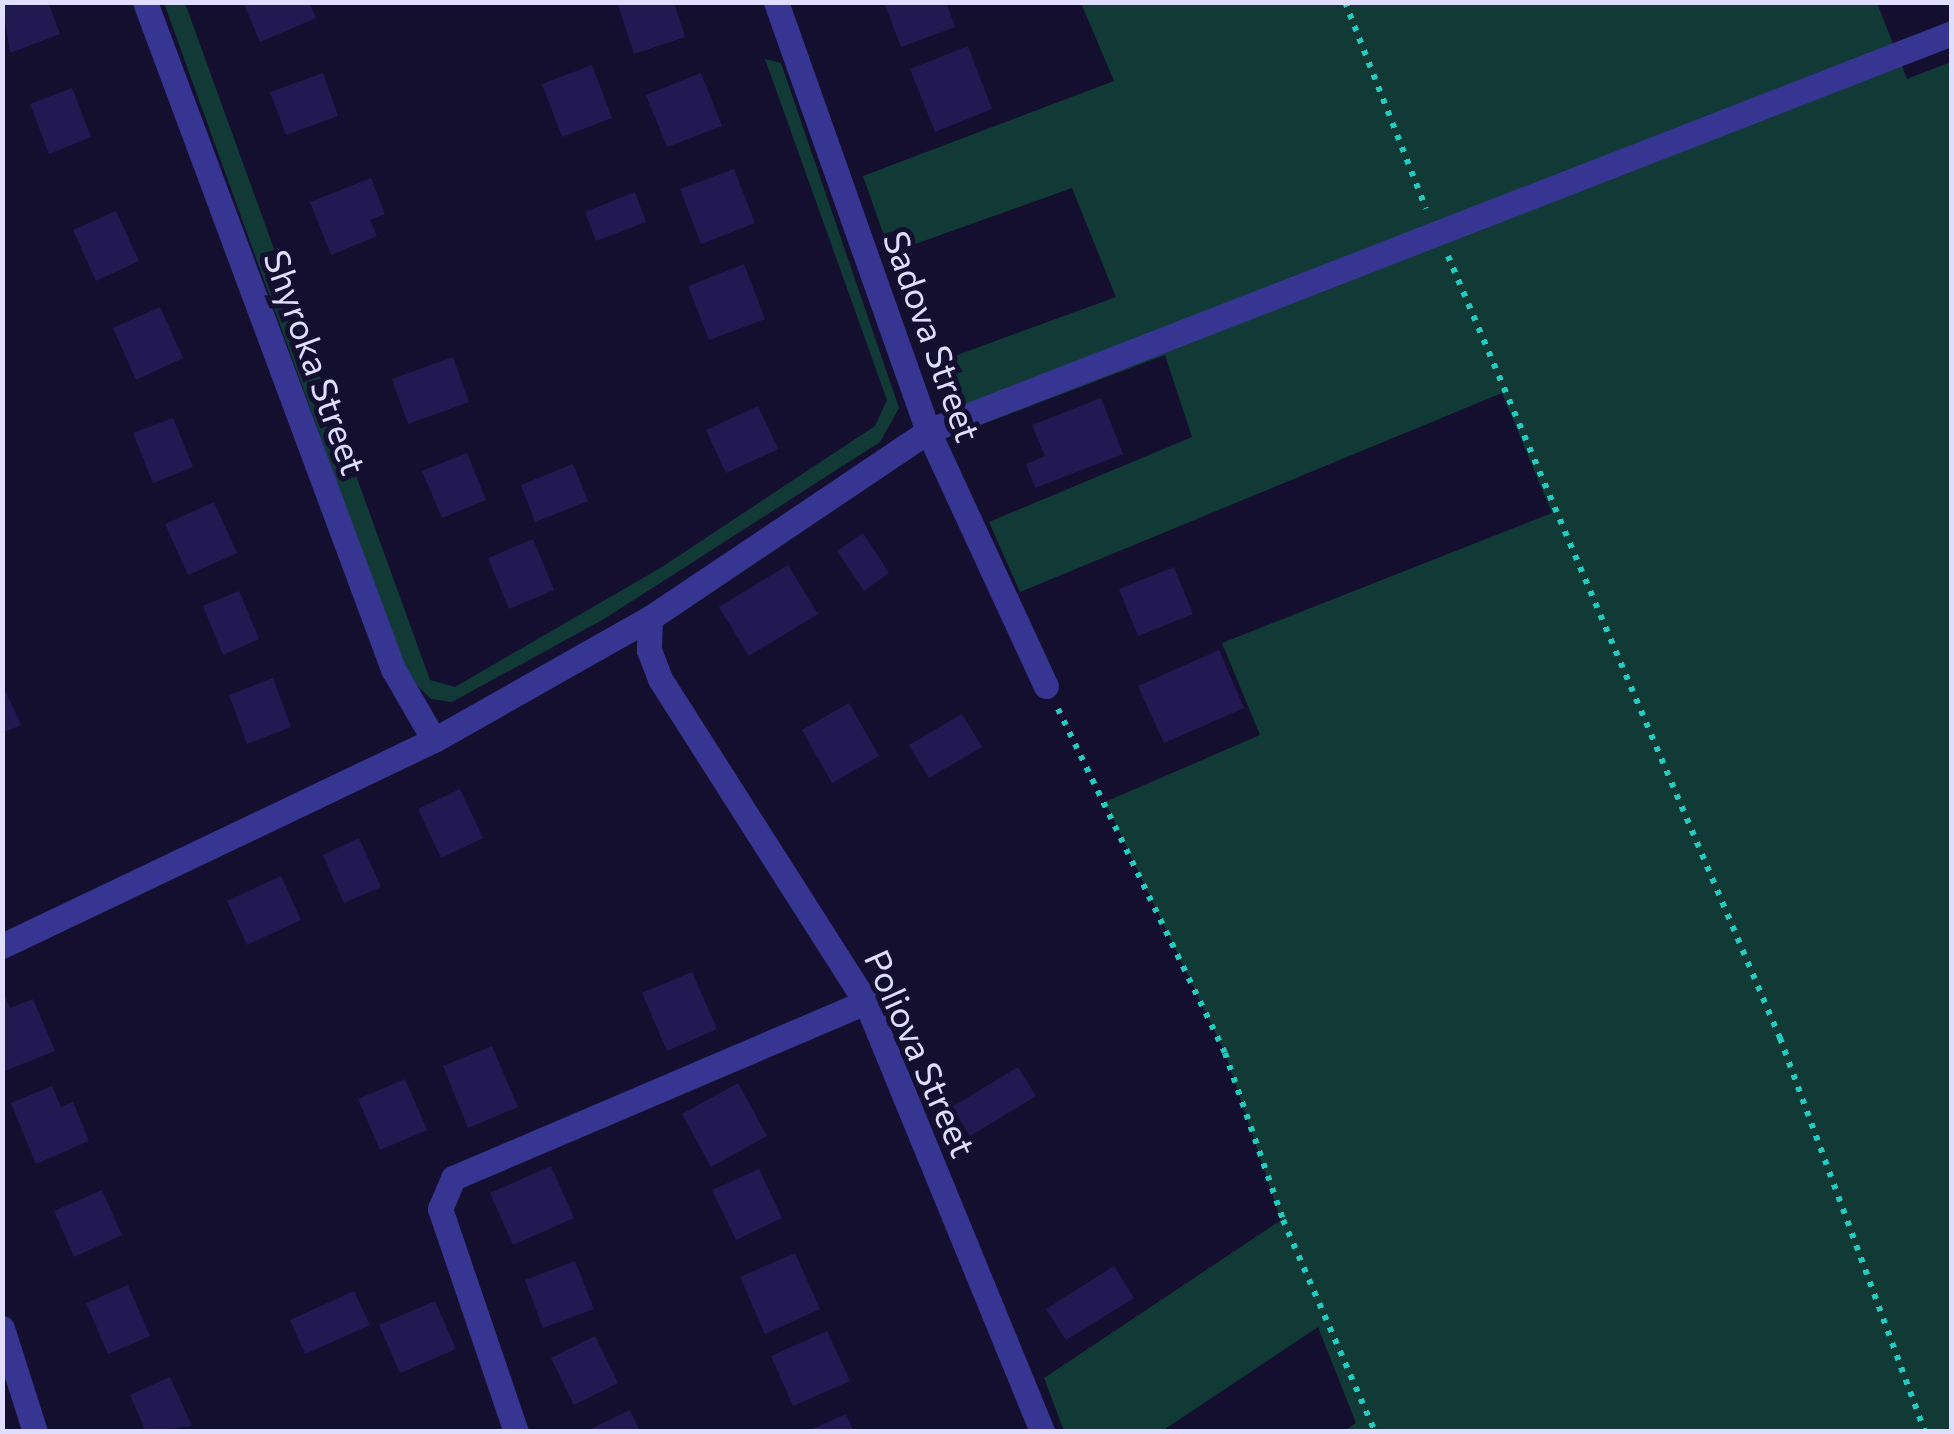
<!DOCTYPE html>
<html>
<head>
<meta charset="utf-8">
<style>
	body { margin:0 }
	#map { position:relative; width:1954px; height:1434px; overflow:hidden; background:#140f2f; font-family:Commissioner,sans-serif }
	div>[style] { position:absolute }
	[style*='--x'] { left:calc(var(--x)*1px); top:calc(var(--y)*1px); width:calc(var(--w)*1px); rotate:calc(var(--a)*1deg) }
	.green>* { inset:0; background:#113a37 }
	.building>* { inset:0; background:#231952 }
	.path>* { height:6px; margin-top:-3px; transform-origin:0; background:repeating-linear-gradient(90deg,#23ccbf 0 5px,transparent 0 13px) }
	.minor>* { height:25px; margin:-12.5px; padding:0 12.5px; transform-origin:12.5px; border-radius:12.5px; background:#373592 }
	span { translate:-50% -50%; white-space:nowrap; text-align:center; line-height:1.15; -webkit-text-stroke:10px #140f2f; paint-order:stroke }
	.street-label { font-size:35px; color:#e0ddff }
	.frame { position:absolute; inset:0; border:5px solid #e0ddff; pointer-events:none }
</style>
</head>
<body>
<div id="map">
	<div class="green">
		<div style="clip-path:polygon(164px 3px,185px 3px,430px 680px,455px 687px,662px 567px,875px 426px,887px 400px,765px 59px,781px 63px,899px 408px,880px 442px,604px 619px,452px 702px,431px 699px,406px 674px)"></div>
		<div style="clip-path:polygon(1081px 3px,1877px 3px,1907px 79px,1951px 62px,1951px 1431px,1344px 1431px,1356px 1423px,1318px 1327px,1162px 1431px,1064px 1431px,1044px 1378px,1281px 1220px,1225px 1053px,1105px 802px,1260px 735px,1222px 643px,1552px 513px,1502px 393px,1020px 592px,989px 522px,1192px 437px,1165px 355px,957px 434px,930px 365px,1116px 297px,1072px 188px,890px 253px,863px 176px,1114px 81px)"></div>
	</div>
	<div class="building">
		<div style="clip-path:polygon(2px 2px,48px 2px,60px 34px,10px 53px)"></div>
		<div style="clip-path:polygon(243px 2px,309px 2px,316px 18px,260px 42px)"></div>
		<div style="clip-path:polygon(617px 2px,674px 2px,685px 37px,634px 54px)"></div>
		<div style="clip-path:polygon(884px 2px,946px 2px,955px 27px,901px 47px)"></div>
		<div style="clip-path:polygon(968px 46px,992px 109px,935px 132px,910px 69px)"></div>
		<div style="clip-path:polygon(592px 65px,612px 118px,562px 137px,542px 84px)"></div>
		<div style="clip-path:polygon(323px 73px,338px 116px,286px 135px,270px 92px)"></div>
		<div style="clip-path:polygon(701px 73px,722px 126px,667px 147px,646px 95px)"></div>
		<div style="clip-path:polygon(72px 88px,91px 137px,49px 154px,30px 104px)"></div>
		<div style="clip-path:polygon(734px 169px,755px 223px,701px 244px,680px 189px)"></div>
		<div style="clip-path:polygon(371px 178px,385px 214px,370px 220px,377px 236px,331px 255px,310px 202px)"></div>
		<div style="clip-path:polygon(635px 192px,646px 222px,596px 241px,585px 212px)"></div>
		<div style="clip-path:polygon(116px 211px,139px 261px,96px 281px,73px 230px)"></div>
		<div style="clip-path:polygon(744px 264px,765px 319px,709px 340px,688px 286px)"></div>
		<div style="clip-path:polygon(160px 307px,183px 358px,136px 380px,113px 328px)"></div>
		<div style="clip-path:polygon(453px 357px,469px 402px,408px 424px,392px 379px)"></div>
		<div style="clip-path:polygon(1101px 398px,1123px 454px,1035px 488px,1026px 464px,1045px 456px,1032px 425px)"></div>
		<div style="clip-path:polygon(758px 406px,778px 449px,726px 473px,706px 430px)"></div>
		<div style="clip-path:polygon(173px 418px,193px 467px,153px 483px,133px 433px)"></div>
		<div style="clip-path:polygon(467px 453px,486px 500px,442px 518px,422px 471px)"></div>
		<div style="clip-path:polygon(573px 464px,588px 501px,535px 522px,521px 485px)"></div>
		<div style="clip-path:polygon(214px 502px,237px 553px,188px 575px,165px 524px)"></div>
		<div style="clip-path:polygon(863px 533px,889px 573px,864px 591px,837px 551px)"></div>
		<div style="clip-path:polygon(533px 539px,554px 590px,509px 609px,488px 558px)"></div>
		<div style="clip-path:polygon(788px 565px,818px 614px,749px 656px,719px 607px)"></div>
		<div style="clip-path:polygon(1174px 567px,1193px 614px,1138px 636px,1119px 589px)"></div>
		<div style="clip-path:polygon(239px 591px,259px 639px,223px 655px,203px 606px)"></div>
		<div style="clip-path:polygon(1219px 650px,1244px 708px,1164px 743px,1138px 686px)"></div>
		<div style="clip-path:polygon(273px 678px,291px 727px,247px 744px,229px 695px)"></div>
		<div style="clip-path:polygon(6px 692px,21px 725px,2px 733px,2px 694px)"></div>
		<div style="clip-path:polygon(849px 703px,879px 756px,832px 783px,802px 730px)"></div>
		<div style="clip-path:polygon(962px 714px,982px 747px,929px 778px,909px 745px)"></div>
		<div style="clip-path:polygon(460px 789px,483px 838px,441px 858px,418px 809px)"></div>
		<div style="clip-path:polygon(359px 838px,381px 887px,344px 903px,323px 855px)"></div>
		<div style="clip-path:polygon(281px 876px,301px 920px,247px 945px,227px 901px)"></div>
		<div style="clip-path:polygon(692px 972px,717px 1029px,667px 1051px,642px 993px)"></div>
		<div style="clip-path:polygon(2px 989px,10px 1008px,33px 999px,55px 1051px,2px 1072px)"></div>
		<div style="clip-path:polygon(492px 1046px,518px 1107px,468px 1128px,443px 1066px)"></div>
		<div style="clip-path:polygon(1018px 1067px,1036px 1096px,970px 1136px,952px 1107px)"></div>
		<div style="clip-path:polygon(405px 1079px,427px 1130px,380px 1150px,358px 1099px)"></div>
		<div style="clip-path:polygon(738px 1083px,767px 1136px,711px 1167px,682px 1114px)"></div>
		<div style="clip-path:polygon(52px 1086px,61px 1107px,73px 1102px,89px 1141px,36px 1164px,11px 1103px)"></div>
		<div style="clip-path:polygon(551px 1166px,574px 1218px,513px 1245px,490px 1193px)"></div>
		<div style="clip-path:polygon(759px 1169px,782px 1218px,736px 1240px,712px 1190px)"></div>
		<div style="clip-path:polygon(102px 1190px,122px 1235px,74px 1257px,54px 1211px)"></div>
		<div style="clip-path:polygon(795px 1253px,820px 1309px,765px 1334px,740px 1277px)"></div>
		<div style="clip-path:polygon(575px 1261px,594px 1309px,543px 1328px,525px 1280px)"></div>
		<div style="clip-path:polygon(1114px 1266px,1134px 1298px,1066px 1340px,1046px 1309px)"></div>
		<div style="clip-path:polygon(128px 1285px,150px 1336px,108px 1354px,86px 1303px)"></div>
		<div style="clip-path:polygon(354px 1291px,370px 1325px,305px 1354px,290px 1320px)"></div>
		<div style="clip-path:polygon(435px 1301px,456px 1349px,400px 1373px,379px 1325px)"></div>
		<div style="clip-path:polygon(827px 1331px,850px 1381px,793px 1406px,771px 1356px)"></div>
		<div style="clip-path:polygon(595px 1336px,618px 1383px,574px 1405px,551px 1358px)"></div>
		<div style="clip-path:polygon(170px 1377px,192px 1426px,146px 1432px,130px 1395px)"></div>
		<div style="clip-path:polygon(630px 1410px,640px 1432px,584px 1432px)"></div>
		<div style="clip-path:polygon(846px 1414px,854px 1432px,806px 1432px)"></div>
	</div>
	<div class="path">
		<div style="--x:1345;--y:2;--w:222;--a:68.6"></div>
		<div style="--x:1448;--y:256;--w:850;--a:67"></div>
		<div style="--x:1780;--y:1038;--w:420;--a:69.8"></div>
		<div style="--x:1058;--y:709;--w:382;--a:64.1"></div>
		<div style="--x:1225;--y:1053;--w:177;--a:70.8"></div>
		<div style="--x:1283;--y:1220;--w:231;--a:66.5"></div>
	</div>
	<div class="minor">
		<div style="--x:145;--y:2;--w:712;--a:69.6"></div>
		<div style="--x:393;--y:669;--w:82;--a:60"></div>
		<div style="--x:776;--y:2;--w:455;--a:70.5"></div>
		<div style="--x:928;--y:431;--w:281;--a:65.2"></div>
		<div style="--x:650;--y:618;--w:32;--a:92"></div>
		<div style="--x:649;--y:650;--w:31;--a:69"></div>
		<div style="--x:660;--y:679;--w:383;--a:57.5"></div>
		<div style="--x:866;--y:1002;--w:465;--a:67.7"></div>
		<div style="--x:2;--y:946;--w:479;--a:-25.5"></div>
		<div style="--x:434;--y:740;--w:248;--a:-29.5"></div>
		<div style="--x:650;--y:618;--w:335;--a:-33.9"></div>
		<div style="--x:928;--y:431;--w:1099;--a:-21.24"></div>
		<div style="--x:2;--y:1328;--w:109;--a:72.4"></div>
		<div style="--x:516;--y:1432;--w:236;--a:-108.8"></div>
		<div style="--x:440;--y:1209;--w:34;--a:-67"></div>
		<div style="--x:453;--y:1178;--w:449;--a:-23.1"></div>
	</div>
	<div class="street-label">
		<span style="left:933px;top:336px;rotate:70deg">Sadova Street</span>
		<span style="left:316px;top:362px;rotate:70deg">Shyroka Street</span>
		<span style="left:921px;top:1053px;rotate:66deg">Poliova Street</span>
	</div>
	<div class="frame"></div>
</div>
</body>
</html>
